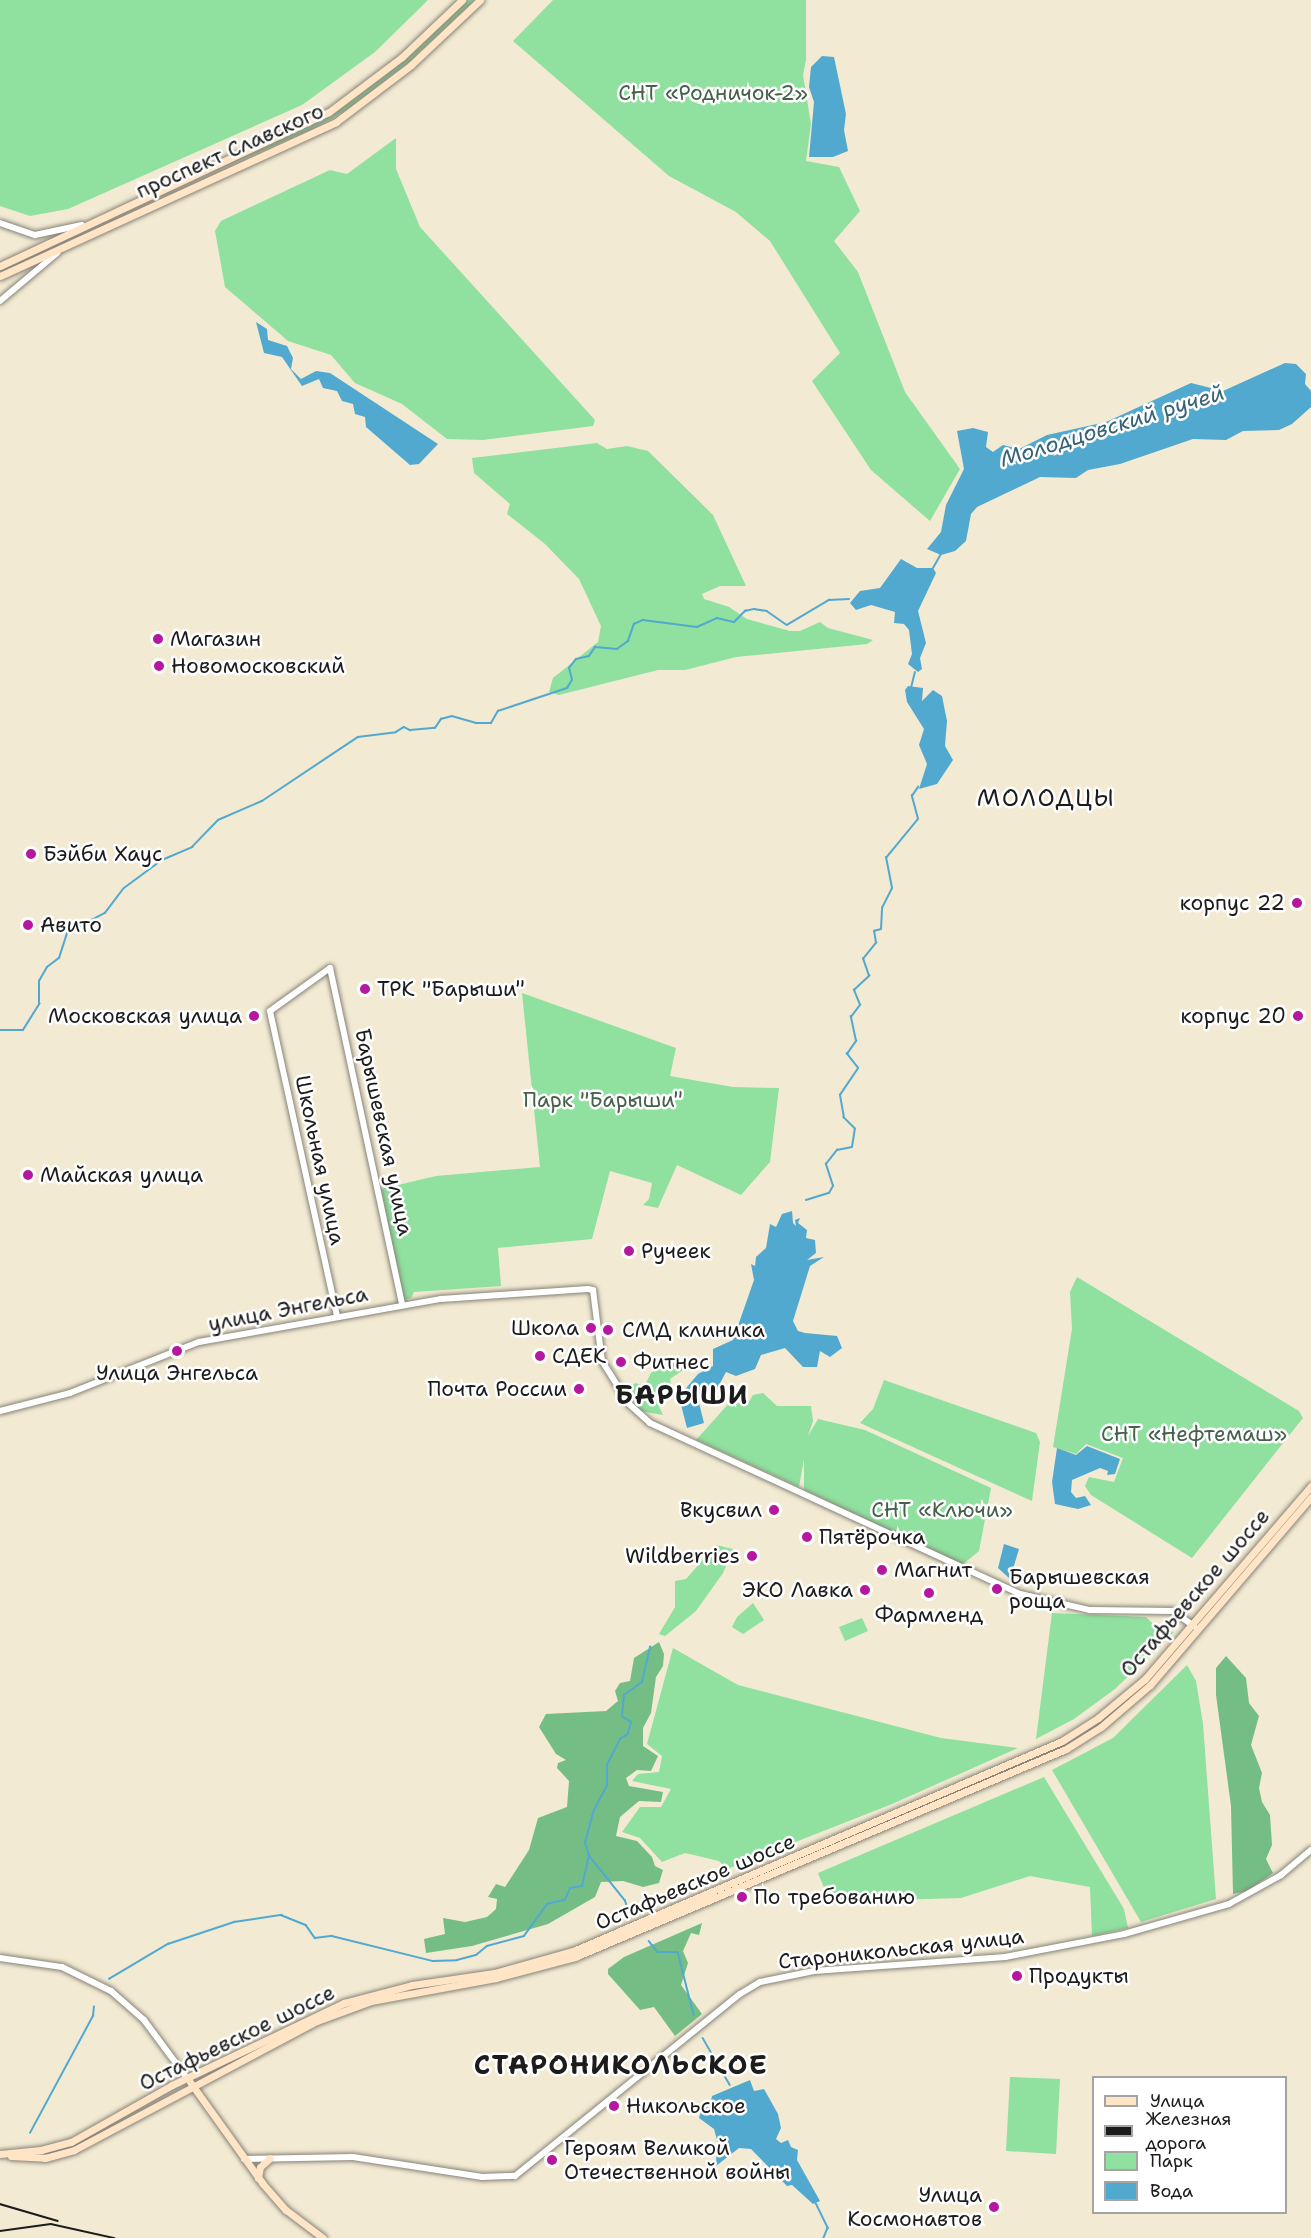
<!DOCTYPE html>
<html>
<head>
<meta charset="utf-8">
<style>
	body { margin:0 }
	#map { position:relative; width:1311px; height:2238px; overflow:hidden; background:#f2ead3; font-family:"Shantell Sans",sans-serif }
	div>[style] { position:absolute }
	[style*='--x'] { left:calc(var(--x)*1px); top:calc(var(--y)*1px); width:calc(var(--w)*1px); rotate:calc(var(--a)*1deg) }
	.green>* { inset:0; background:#90e09f }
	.forest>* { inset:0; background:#74be86 }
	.water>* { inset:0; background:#52a9cf }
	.stream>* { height:1.5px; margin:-0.75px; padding:0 0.75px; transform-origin:0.75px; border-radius:0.75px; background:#52a9cf }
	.roads { filter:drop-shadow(0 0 2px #878378) drop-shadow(0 0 2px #878378) }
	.tertiary>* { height:6px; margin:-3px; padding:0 3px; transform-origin:3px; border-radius:3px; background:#fff }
	.secondary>* { height:7px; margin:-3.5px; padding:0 3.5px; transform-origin:3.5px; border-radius:3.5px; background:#ffe4c6 }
	.rail>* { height:1.5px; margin:-0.75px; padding:0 0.75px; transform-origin:0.75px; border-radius:0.75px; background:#1c1c1c }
	.dots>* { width:16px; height:16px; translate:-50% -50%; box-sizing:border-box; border:3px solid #fff; border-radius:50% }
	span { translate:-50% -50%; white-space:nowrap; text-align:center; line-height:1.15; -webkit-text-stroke:5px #fff; paint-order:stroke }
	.park-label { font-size:21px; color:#45614a }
	.street-label { font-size:21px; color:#1c1c1c }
	.poi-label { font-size:21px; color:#1c1c1c }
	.left { translate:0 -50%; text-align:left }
	.right { translate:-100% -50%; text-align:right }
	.water-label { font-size:22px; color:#376276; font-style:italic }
	.quarter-label { font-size:24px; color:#1c1c1c; letter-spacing:1.5px }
	.district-label { font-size:27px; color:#1c1c1c; font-weight:700; letter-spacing:1.5px }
	.legend { position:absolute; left:1092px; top:2076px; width:195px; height:138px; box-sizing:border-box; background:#fff; border:2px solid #a4a4a4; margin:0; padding:8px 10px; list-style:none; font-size:18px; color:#1c1c1c }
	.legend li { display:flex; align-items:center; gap:12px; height:30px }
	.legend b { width:30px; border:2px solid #a4a4a4 }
</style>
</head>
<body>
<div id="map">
	<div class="green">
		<div style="clip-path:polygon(0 0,428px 0,375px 52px,302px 105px,68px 209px,30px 216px,0 206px)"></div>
		<div style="clip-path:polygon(466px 0,475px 0,409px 62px,348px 109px,311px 130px,187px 182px,344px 105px,404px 58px)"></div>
		<div style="clip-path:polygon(553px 0,806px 0,806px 60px,803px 75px,811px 124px,806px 161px,839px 167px,860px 211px,834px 241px,858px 272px,905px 392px,960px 469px,930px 521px,871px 470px,812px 381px,840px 353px,770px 241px,736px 212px,669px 176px,513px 41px)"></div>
		<div style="clip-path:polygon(396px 138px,396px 169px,420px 227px,595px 420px,593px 426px,483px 440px,447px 439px,402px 404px,355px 383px,331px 355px,288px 341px,225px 287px,215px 231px,221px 221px,330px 170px,347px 174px)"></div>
		<div style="clip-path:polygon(597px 443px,607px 449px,627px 446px,648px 451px,713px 515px,746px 586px,720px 586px,702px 594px,704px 599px,729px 607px,747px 619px,790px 631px,800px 631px,820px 622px,828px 628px,873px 640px,867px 644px,736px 657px,685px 670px,658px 670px,559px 695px,549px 692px,553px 678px,598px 642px,601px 626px,579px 579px,545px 544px,507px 514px,510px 504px,474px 473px,472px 458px)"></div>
		<div style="clip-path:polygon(522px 993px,676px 1048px,670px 1076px,733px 1087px,779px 1088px,770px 1162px,741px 1195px,677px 1165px,658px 1208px,643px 1205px,649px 1199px,652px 1183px,610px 1171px,592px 1239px,498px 1248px,501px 1286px,414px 1292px,411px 1298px,403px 1300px,381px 1189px,436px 1176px,540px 1167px)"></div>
		<div style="clip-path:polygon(1077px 1277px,1299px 1411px,1303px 1418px,1192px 1558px,1091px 1495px,1085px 1486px,1089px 1477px,1114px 1482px,1123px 1458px,1086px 1444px,1076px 1454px,1053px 1447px,1072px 1329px,1070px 1292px)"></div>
		<div style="clip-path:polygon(678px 1357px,692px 1364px,670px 1379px,672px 1390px,655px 1398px,663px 1415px,640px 1411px,625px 1389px,636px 1383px,644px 1387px,651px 1373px)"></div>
		<div style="clip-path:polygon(884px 1380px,1036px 1433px,1040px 1442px,1032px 1501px,860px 1423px,873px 1409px)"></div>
		<div style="clip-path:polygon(763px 1393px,777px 1406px,811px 1406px,813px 1421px,808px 1436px,818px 1419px,865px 1430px,991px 1488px,979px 1551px,962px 1565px,804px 1490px,804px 1459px,799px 1487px,696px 1440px,731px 1401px,747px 1405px,753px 1395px)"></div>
		<div style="clip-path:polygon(716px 1545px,733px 1549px,723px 1573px,696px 1611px,665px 1636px,659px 1634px,675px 1607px,675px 1581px,686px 1579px)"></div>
		<div style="clip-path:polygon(753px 1603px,764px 1620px,743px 1634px,732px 1627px,737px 1617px)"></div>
		<div style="clip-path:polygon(1052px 1613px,1146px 1617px,1156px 1627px,1174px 1632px,1115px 1689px,1074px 1719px,1036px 1739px)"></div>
		<div style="clip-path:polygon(862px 1618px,868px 1631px,845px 1641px,839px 1627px)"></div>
		<div style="clip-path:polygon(673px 1648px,738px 1685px,941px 1738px,1018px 1748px,892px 1804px,727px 1869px,719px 1861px,685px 1853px,662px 1862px,640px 1838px,622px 1832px,640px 1807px,661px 1807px,671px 1789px,632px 1781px,638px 1774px,659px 1772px,662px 1756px,647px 1744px)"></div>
		<div style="clip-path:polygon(1187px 1665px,1196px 1681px,1203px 1724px,1216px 1899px,1141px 1922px,1052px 1770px,1113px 1738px)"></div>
		<div style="clip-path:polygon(1044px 1777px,1124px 1909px,1128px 1928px,1092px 1936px,1090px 1887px,1030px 1876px,961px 1898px,830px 1902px,818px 1873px)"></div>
		<div style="clip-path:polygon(1010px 2077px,1060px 2079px,1056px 2154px,1006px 2151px)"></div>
	</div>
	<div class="forest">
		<div style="clip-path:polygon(659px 1642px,664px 1654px,663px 1666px,656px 1677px,651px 1713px,643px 1728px,643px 1746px,658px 1756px,651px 1771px,637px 1770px,626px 1778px,629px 1786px,663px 1792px,661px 1802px,639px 1801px,620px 1817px,616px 1836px,637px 1841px,652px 1857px,655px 1866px,663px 1870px,659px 1883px,643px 1887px,623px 1881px,601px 1882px,595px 1897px,548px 1924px,472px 1946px,426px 1953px,424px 1939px,445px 1934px,443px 1918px,465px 1922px,487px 1917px,496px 1909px,497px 1899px,488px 1897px,496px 1884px,505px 1887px,529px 1850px,538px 1818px,567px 1807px,569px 1781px,557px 1768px,558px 1763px,566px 1760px,556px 1754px,539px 1727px,546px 1714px,606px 1711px,618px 1701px,615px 1691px,620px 1683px,630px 1681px,634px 1658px)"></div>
		<div style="clip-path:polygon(1226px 1656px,1246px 1678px,1249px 1703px,1259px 1716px,1251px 1745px,1262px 1773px,1259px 1788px,1262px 1802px,1270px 1815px,1272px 1845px,1266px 1859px,1273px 1873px,1247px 1891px,1233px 1894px,1231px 1806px,1216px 1695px,1216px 1668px)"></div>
		<div style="clip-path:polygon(702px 1923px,699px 1935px,691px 1933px,683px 1951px,688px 1963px,681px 1985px,702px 2014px,675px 2036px,654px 2007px,640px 2010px,608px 1974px,608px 1969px,624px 1957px)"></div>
	</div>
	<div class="water">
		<div style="clip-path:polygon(822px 56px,834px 57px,846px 114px,844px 130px,848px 151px,833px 157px,809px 157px,814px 102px,809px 87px,811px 67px)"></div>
		<div style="clip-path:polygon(256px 322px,267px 329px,268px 340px,287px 346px,293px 358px,291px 369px,301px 379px,316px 371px,330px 373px,438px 444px,419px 464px,410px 465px,366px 427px,365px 417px,355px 414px,353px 404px,342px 401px,337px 391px,323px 388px,319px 379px,302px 386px,282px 357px,264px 353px)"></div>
		<div style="clip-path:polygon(1285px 363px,1296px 364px,1306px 374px,1305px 384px,1311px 391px,1311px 407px,1292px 424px,1279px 430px,1243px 431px,1226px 440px,1193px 439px,1120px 464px,1088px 470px,1076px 478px,1040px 477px,977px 507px,971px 514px,966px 541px,955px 551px,941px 555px,927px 549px,941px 532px,946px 505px,964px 469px,957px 431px,973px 428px,988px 432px,986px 447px,993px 452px,1003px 445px,1019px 449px,1047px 435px,1106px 422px,1191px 383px,1223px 391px)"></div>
		<div style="clip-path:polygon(901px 559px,917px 568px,933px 568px,936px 573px,918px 611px,926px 643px,920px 658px,922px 669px,918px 672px,908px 664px,912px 654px,909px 630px,904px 624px,894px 623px,895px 612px,871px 605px,856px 610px,850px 603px,860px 591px,880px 588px)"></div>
		<div style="clip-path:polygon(908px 686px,923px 688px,922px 701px,933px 690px,942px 696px,947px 721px,945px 746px,953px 760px,937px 784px,919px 789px,927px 764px,919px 745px,924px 729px,907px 702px,905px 690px)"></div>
		<div style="clip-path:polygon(792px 1211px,793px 1223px,796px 1226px,795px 1220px,800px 1218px,798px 1223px,807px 1230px,806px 1238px,815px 1240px,816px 1253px,807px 1260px,824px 1257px,810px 1266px,793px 1321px,798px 1331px,805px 1333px,837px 1336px,842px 1348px,830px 1357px,820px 1351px,817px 1367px,803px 1367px,785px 1348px,761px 1355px,755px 1369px,736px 1376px,726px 1372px,717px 1389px,702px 1390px,699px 1403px,704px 1423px,687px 1428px,681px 1405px,682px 1393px,698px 1374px,713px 1366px,713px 1349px,733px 1340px,754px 1280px,751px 1264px,755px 1266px,756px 1257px,766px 1248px,770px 1224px,776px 1227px,782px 1214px)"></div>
		<div style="clip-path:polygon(1087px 1446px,1120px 1459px,1115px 1474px,1107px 1475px,1108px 1471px,1100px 1468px,1072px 1480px,1071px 1492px,1076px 1498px,1085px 1496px,1091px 1505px,1078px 1509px,1055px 1504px,1052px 1482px,1057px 1448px,1076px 1455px)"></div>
		<div style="clip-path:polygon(1004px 1544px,1019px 1549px,1010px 1579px,998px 1568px)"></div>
		<div style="clip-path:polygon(750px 2080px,754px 2091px,764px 2089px,778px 2114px,781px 2128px,776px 2139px,781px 2143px,788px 2140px,791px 2147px,798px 2150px,797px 2160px,820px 2201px,813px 2204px,792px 2185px,787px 2186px,751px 2149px,739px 2148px,716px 2166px,717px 2140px,714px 2129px,699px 2118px,702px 2108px,710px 2107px,712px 2096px)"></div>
	</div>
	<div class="stream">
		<div style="--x:933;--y:568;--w:16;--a:-60"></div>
		<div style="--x:911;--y:688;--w:16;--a:-76"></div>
		<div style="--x:0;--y:1030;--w:23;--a:0"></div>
		<div style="--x:23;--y:1030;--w:31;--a:-58"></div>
		<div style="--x:39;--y:1004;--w:23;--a:-90"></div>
		<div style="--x:39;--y:981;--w:16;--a:-60"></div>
		<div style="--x:47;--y:967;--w:15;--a:-37"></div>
		<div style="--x:59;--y:958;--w:26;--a:-72"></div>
		<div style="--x:67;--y:933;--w:43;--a:-27.8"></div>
		<div style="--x:105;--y:913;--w:31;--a:-53"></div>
		<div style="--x:124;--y:888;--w:47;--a:-36.4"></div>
		<div style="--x:162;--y:860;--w:33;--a:-23"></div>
		<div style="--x:192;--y:847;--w:37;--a:-46"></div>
		<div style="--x:218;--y:820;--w:48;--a:-23.4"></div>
		<div style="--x:262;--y:801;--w:115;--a:-33.7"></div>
		<div style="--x:358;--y:737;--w:38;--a:-7"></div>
		<div style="--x:396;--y:732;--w:9;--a:-32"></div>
		<div style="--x:404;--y:727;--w:7;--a:27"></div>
		<div style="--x:410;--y:730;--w:25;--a:-5"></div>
		<div style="--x:435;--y:728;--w:11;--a:-56"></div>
		<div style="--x:441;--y:719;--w:11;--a:-15"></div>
		<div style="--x:452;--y:716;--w:25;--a:16"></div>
		<div style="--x:476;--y:723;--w:15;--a:0"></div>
		<div style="--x:491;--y:723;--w:14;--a:-60"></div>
		<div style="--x:498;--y:711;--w:73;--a:-18.4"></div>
		<div style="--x:567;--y:688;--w:9;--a:-58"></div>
		<div style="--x:572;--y:680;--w:12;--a:-104"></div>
		<div style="--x:569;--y:668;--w:11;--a:-52"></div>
		<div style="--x:576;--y:659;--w:13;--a:-13"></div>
		<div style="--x:589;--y:656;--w:11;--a:-56"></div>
		<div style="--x:595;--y:647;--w:22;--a:5"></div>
		<div style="--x:617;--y:649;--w:14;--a:-36"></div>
		<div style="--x:628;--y:641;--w:18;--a:-71"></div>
		<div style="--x:634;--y:624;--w:10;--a:-24"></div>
		<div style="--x:643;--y:620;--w:54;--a:7.4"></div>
		<div style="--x:697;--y:627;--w:22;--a:-24"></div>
		<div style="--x:717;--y:618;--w:17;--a:13"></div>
		<div style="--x:734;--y:622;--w:16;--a:-45"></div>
		<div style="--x:745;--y:611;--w:9;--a:-13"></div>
		<div style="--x:754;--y:609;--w:13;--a:9"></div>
		<div style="--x:767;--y:611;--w:24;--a:35"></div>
		<div style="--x:787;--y:625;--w:49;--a:-30.8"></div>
		<div style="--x:829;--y:600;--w:20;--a:-3"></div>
		<div style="--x:806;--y:1200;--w:24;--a:-17"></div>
		<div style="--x:829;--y:1193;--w:8;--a:-60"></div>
		<div style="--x:833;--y:1186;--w:23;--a:-108"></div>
		<div style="--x:826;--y:1164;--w:18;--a:-52"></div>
		<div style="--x:837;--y:1150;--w:15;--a:-11"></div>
		<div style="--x:852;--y:1147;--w:18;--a:-81"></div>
		<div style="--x:855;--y:1129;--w:16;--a:-135"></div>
		<div style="--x:844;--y:1118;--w:23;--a:-100"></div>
		<div style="--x:840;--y:1095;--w:32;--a:-56"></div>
		<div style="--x:858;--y:1068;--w:18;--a:-128"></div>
		<div style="--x:847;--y:1054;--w:16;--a:-55"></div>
		<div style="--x:856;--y:1041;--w:25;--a:-102"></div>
		<div style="--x:851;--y:1017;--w:15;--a:-53"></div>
		<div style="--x:860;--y:1005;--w:16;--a:-112"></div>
		<div style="--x:854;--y:990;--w:21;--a:-43"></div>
		<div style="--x:869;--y:976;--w:18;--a:-109"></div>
		<div style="--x:863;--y:959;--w:21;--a:-51"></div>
		<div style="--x:876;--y:943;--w:12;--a:-99"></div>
		<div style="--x:874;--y:931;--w:7;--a:-16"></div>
		<div style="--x:881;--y:929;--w:21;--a:-87"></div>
		<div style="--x:882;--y:908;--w:22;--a:-63"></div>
		<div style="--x:892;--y:888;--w:31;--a:-101"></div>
		<div style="--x:886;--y:858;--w:50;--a:-50.6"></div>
		<div style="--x:918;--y:819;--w:24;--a:-105"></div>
		<div style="--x:912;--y:796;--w:11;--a:-56"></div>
		<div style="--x:629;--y:1914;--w:14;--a:-107"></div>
		<div style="--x:625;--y:1901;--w:58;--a:-128.7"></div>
		<div style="--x:589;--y:1856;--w:14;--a:-107"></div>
		<div style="--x:585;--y:1843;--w:34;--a:-75"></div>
		<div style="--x:594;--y:1810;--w:27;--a:-62"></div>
		<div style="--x:607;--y:1786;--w:21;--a:-90"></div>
		<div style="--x:607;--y:1765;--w:29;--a:-63"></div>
		<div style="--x:620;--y:1739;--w:9;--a:-32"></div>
		<div style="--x:628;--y:1734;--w:12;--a:-76"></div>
		<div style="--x:631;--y:1722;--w:10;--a:-151"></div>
		<div style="--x:622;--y:1717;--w:22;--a:-85"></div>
		<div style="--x:624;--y:1695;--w:22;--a:-36"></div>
		<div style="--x:642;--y:1682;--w:36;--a:-77"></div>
		<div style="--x:649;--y:1941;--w:14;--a:51"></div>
		<div style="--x:658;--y:1952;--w:20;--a:0"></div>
		<div style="--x:678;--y:1952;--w:65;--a:75.7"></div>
		<div style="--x:109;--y:1979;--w:69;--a:-30.7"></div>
		<div style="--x:168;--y:1944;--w:70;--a:-18.4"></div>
		<div style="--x:234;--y:1922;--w:48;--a:-8.5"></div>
		<div style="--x:281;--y:1915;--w:27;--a:22"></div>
		<div style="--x:306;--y:1925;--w:16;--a:55"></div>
		<div style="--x:315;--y:1938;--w:17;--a:-7"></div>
		<div style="--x:332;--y:1936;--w:104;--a:13.9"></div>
		<div style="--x:433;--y:1961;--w:24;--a:-2"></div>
		<div style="--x:457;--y:1960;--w:20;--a:-15"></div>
		<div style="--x:476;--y:1955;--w:14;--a:-39"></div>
		<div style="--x:487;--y:1946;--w:38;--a:-15"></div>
		<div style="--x:524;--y:1936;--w:39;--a:-54"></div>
		<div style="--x:547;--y:1904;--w:18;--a:-13"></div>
		<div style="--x:565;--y:1900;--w:13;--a:-67"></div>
		<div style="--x:570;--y:1888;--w:12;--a:-9"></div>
		<div style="--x:582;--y:1886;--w:31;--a:-77"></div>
		<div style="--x:703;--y:2038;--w:54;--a:60.1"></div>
		<div style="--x:30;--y:2133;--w:133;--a:-61.7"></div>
		<div style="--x:93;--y:2016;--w:9;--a:-84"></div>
		<div style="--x:816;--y:2203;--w:28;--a:64"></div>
		<div style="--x:828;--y:2228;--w:11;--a:112"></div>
	</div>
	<div class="roads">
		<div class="tertiary">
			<div style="--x:0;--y:223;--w:37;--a:19"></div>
			<div style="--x:35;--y:235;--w:48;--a:-12"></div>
			<div style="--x:0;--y:301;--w:75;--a:-40.1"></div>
			<div style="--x:337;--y:1316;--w:312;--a:-102.4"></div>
			<div style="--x:270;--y:1011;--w:74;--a:-35.6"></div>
			<div style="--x:330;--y:968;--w:345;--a:77.9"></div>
			<div style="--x:0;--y:1411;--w:72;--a:-14.4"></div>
			<div style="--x:70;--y:1393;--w:139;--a:-21.6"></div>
			<div style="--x:199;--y:1342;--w:246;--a:-10.1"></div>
			<div style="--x:441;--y:1299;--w:147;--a:-3.9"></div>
			<div style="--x:588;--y:1289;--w:5;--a:11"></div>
			<div style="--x:593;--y:1290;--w:72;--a:82.8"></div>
			<div style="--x:602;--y:1361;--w:51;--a:57.9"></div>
			<div style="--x:629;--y:1404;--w:28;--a:42"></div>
			<div style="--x:650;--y:1423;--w:408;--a:24.8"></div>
			<div style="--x:1020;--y:1594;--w:72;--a:12.9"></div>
			<div style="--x:1090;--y:1610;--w:83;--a:0.7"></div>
			<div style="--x:1173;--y:1611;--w:26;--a:36"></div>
			<div style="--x:0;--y:1958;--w:63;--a:8.3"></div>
			<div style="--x:62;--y:1967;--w:55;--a:26.1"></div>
			<div style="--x:111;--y:1991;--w:44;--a:41.3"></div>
			<div style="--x:144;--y:2020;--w:72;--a:53.4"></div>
			<div style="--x:244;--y:2159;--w:109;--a:-1.1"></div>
			<div style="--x:353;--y:2157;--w:131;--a:8.8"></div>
			<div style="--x:482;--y:2177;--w:33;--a:-2"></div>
			<div style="--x:515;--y:2176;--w:289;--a:-39"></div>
			<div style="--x:740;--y:1994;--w:23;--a:-31"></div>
			<div style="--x:760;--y:1982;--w:55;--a:-11.5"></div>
			<div style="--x:814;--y:1971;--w:192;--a:-4.2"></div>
			<div style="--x:1005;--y:1957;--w:121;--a:-10.9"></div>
			<div style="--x:1124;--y:1934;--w:109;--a:-15.9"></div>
			<div style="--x:1229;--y:1904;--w:60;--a:-29.1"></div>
			<div style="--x:1281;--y:1875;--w:39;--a:-40"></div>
		</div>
		<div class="secondary">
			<div style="--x:0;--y:266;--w:363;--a:-25.1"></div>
			<div style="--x:329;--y:112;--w:91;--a:-37"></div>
			<div style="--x:402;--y:57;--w:83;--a:-43.5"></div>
			<div style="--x:0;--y:276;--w:370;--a:-24.6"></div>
			<div style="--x:336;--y:122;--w:94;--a:-37.2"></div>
			<div style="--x:411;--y:65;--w:95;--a:-43.3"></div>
			<div style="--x:190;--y:2082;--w:125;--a:54.4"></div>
			<div style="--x:263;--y:2184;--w:35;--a:49"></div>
			<div style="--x:286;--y:2210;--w:46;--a:37.1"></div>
			<div style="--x:0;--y:2154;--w:41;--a:-5.6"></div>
			<div style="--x:41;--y:2150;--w:31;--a:-15"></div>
			<div style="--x:71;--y:2142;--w:116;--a:-29.4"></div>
			<div style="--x:172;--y:2085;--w:191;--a:-25.5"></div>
			<div style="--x:344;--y:2003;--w:70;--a:-14.8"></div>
			<div style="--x:412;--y:1985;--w:83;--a:-8.3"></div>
			<div style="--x:494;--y:1973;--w:82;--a:-15.6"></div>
			<div style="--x:573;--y:1951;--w:532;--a:-23.24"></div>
			<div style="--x:1062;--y:1741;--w:43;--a:-32.6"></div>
			<div style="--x:1098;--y:1718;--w:61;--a:-39.7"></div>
			<div style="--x:1145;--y:1679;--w:255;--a:-49.3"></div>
			<div style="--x:11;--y:2156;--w:34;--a:3"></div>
			<div style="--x:45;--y:2158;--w:30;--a:-15"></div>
			<div style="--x:74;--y:2150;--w:275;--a:-28"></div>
			<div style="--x:317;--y:2021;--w:58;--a:-20.3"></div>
			<div style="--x:371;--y:2001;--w:127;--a:-10.4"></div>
			<div style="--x:496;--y:1978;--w:82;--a:-14.9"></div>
			<div style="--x:575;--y:1957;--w:533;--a:-22.96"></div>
			<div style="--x:1066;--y:1749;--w:41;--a:-32.2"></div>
			<div style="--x:1101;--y:1727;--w:65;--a:-40.6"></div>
			<div style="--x:1150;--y:1685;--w:248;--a:-49.4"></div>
			<div style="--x:258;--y:2178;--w:11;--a:-80"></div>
			<div style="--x:260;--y:2167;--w:13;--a:-42"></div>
		</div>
	</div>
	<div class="rail">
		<div style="--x:0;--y:2204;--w:60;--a:16.3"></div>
		<div style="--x:0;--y:2231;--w:51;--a:-7.8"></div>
		<div style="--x:51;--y:2224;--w:65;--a:12.5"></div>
	</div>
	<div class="dots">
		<div style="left:158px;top:639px;background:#b5179e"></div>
		<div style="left:159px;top:666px;background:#b5179e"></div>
		<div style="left:31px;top:854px;background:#b5179e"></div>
		<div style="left:1297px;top:903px;background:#b5179e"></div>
		<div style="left:28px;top:925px;background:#b5179e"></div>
		<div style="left:365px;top:989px;background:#b5179e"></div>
		<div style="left:254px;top:1016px;background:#b5179e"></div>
		<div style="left:1298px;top:1016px;background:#b5179e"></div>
		<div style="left:28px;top:1175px;background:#b5179e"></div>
		<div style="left:629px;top:1251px;background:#b5179e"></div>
		<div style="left:591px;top:1328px;background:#b5179e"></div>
		<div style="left:608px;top:1330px;background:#b5179e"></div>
		<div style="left:177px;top:1351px;background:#b5179e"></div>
		<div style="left:540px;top:1356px;background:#b5179e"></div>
		<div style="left:621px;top:1362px;background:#b5179e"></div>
		<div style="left:579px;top:1389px;background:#b5179e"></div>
		<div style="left:774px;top:1510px;background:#b5179e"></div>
		<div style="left:807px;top:1537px;background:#b5179e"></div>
		<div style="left:752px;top:1556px;background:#b5179e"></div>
		<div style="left:882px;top:1570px;background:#b5179e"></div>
		<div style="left:997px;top:1589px;background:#b5179e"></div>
		<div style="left:865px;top:1590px;background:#b5179e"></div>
		<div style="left:929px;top:1593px;background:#b5179e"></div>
		<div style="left:742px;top:1897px;background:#b5179e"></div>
		<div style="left:1017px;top:1976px;background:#b5179e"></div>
		<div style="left:614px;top:2106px;background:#b5179e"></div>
		<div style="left:552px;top:2160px;background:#b5179e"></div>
		<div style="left:994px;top:2207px;background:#b5179e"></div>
	</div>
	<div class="park-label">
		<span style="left:713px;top:93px">СНТ «Родничок-2»</span>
		<span style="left:603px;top:1100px">Парк "Барыши"</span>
		<span style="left:1194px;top:1434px">СНТ «Нефтемаш»</span>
		<span style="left:942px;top:1510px">СНТ «Ключи»</span>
	</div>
	<div class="street-label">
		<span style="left:230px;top:151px;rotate:-24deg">проспект Славского</span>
		<span style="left:384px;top:1132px;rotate:78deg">Барышевская улица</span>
		<span style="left:320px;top:1160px;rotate:78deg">Школьная улица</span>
		<span style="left:288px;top:1309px;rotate:-11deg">улица Энгельса</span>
		<span style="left:1195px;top:1593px;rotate:-49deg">Остафьевское шоссе</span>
		<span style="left:695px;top:1882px;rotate:-23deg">Остафьевское шоссе</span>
		<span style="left:901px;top:1949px;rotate:-6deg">Староникольская улица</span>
		<span style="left:237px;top:2038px;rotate:-26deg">Остафьевское шоссе</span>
	</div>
	<div class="poi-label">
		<span class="left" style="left:170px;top:639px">Магазин</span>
		<span class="left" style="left:171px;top:666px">Новомосковский</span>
		<span class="left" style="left:43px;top:854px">Бэйби Хаус</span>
		<span class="right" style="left:1285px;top:903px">корпус 22</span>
		<span class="left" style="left:40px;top:925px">Авито</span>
		<span class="left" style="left:377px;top:989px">ТРК "Барыши"</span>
		<span class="right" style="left:242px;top:1016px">Московская улица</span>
		<span class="right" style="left:1286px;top:1016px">корпус 20</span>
		<span class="left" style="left:40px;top:1175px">Майская улица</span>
		<span class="left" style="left:641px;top:1251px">Ручеек</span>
		<span class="right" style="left:579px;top:1328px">Школа</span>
		<span class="left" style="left:622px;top:1330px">СМД клиника</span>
		<span class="left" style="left:552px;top:1356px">СДЕК</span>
		<span class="left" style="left:633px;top:1362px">Фитнес</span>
		<span style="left:177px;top:1373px">Улица Энгельса</span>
		<span class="right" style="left:567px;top:1389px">Почта России</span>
		<span class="right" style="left:762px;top:1510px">Вкусвил</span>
		<span class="left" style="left:819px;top:1537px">Пятёрочка</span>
		<span class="right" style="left:740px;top:1556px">Wildberries</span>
		<span class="left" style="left:894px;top:1570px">Магнит</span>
		<span class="left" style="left:1009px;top:1589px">Барышевская<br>роща</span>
		<span class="right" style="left:853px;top:1590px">ЭКО Лавка</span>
		<span style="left:929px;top:1615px">Фармленд</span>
		<span class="left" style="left:754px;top:1897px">По требованию</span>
		<span class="left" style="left:1029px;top:1976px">Продукты</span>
		<span class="left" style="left:626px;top:2106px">Никольское</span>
		<span class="left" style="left:564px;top:2160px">Героям Великой<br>Отечественной войны</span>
		<span class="right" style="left:982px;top:2207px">Улица<br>Космонавтов</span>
	</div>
	<div class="water-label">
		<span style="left:1112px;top:426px;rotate:-17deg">Молодцовский ручей</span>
	</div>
	<div class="quarter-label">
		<span style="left:1046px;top:799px">МОЛОДЦЫ</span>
	</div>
	<div class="district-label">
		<span style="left:682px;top:1395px">БАРЫШИ</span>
		<span style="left:621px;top:2065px">СТАРОНИКОЛЬСКОЕ</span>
	</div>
	<ul class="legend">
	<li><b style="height:8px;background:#ffe4c6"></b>Улица</li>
	<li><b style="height:8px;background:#1c1c1c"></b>Железная дорога</li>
	<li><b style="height:16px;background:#90e09f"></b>Парк</li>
	<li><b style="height:16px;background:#52a9cf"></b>Вода</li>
	</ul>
</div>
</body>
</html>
